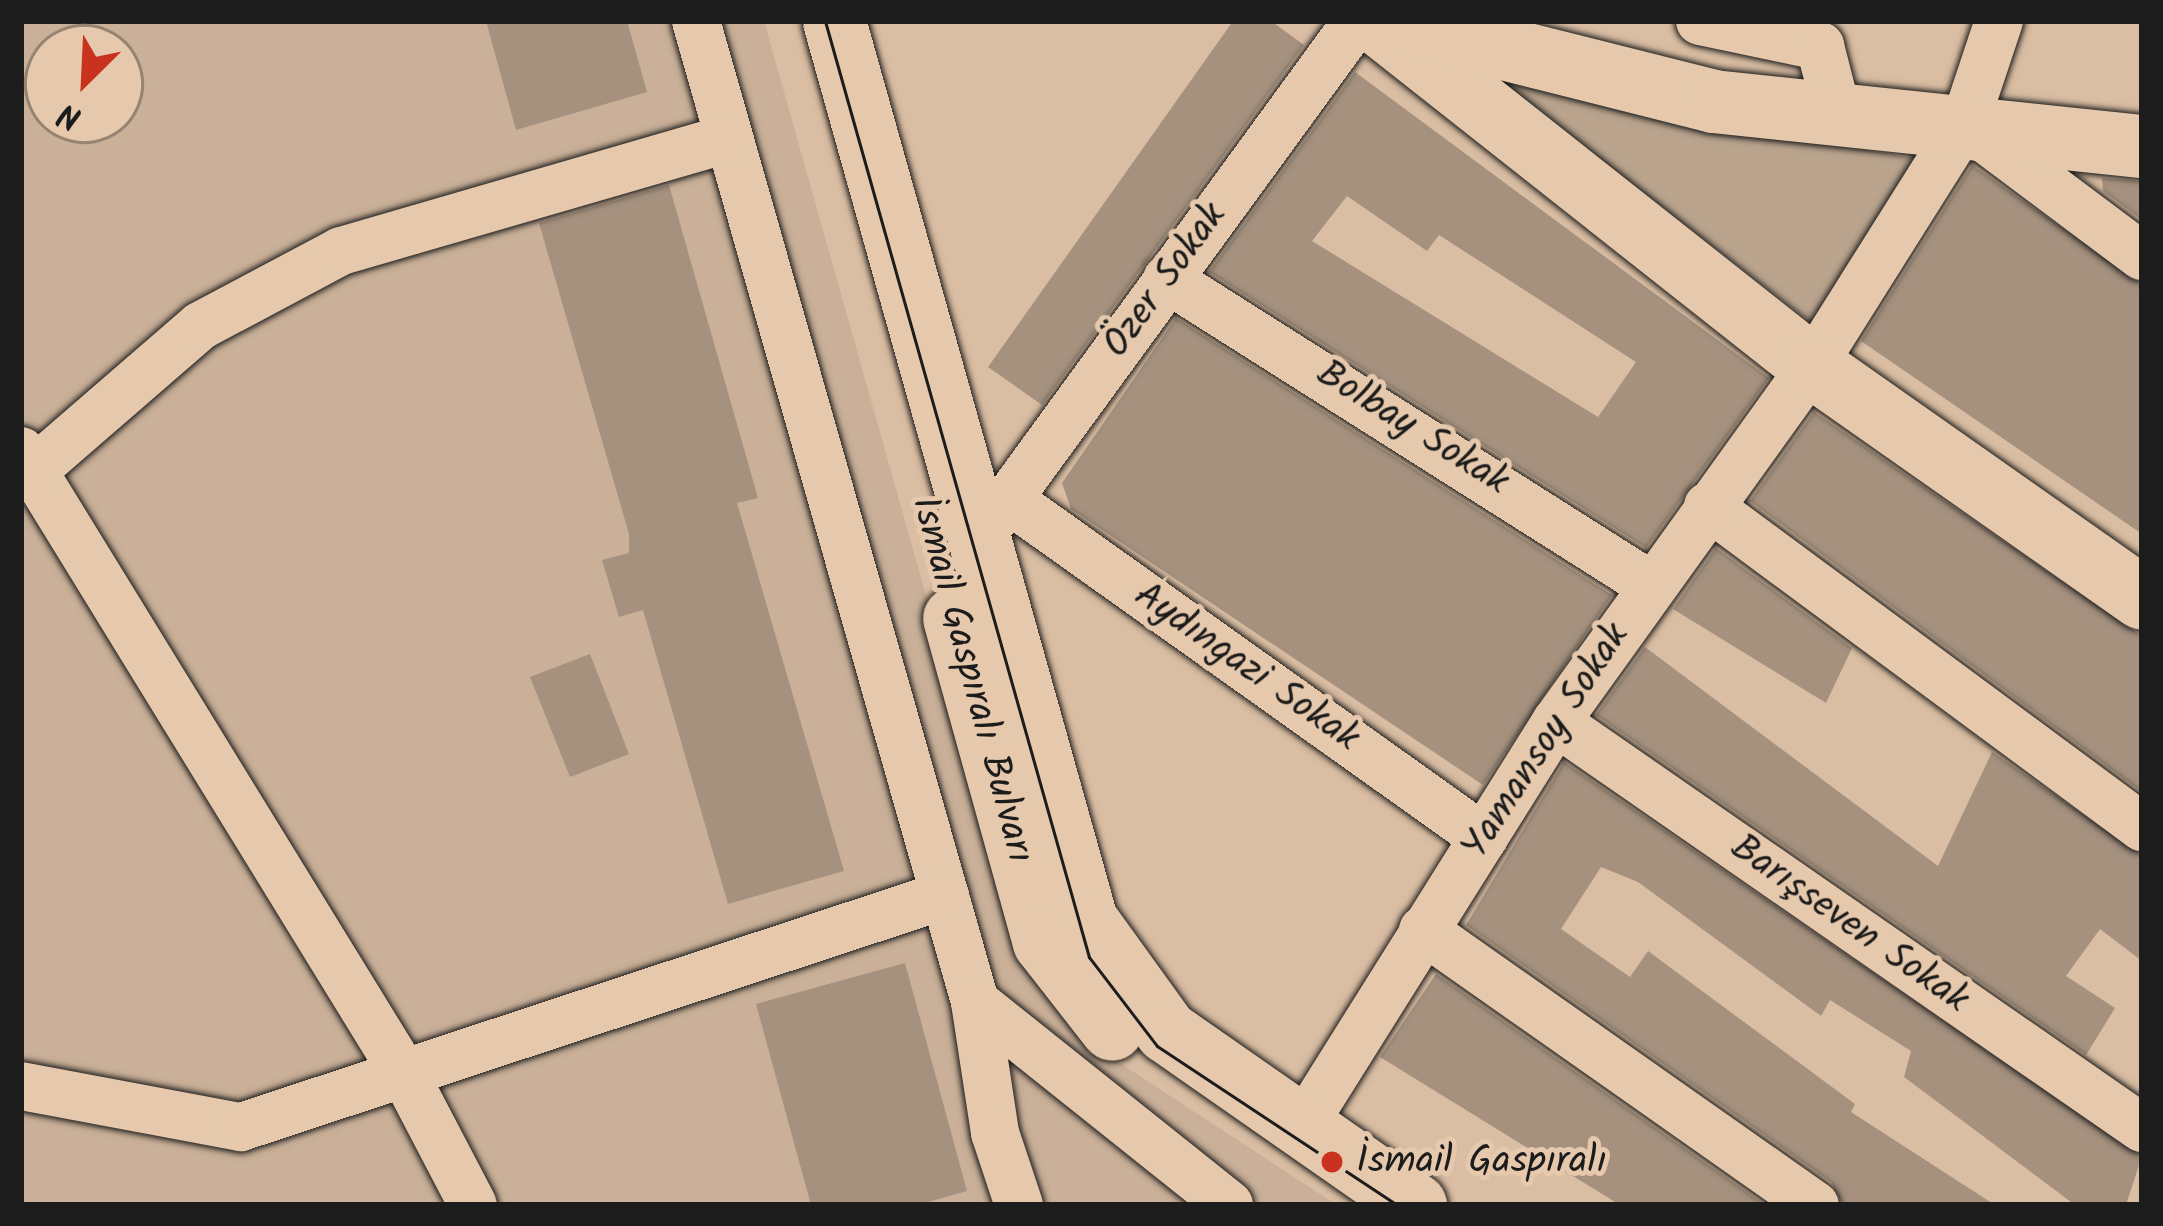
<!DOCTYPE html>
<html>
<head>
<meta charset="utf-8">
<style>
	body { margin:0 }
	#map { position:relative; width:2163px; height:1226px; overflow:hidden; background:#dabea3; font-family:Kalam,sans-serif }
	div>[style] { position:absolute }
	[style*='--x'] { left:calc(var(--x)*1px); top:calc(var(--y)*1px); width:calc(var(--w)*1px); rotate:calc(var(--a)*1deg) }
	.built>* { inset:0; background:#cab098 }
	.green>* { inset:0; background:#baa48d }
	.building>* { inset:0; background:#a5917e }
	.roads { filter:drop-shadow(0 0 3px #1c1c1c) drop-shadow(0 0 3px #1c1c1c) }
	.minor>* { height:48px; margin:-24px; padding:0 24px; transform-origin:24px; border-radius:24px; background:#e6c9ac }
	.major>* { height:63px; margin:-31.5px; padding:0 31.5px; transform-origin:31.5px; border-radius:31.5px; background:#e6c9ac }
	.tram>* { height:3px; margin:-1.5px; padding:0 1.5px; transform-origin:1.5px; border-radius:1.5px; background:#1c1c1c }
	.dots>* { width:33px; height:33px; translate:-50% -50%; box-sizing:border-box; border:6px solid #e6c9ac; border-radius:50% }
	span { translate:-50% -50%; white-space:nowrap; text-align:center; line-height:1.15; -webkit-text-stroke:10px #e6c9ac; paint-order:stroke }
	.street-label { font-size:39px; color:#1c1c1c }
	.poi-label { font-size:39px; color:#1c1c1c }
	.left { translate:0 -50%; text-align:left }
	.frame { position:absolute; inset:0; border:24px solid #1c1c1c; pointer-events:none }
	.north { position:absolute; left:24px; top:24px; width:120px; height:120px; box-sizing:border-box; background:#e6c9ac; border:3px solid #958472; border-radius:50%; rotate:204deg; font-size:33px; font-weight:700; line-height:48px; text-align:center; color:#1c1c1c }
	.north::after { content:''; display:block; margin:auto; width:42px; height:54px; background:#c8321e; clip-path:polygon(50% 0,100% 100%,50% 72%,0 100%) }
</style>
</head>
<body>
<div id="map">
	<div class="built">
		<div style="clip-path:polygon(evenodd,21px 21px,764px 21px,1028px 957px,1097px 1048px,1337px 1205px,21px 1205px,21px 21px,48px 48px,120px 48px,120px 120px,48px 120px,48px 48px)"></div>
	</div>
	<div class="green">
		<div style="clip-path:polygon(1500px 82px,1922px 160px,1820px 329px)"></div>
	</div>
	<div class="building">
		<div style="clip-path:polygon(486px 21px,627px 21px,647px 92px,516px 130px)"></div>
		<div style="clip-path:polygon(1233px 21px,1271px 21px,1304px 45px,1042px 405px,988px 367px)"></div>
		<div style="clip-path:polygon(evenodd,1355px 72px,1769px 378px,1646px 548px,1209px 272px,1355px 72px,1347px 196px,1427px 251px,1439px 235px,1636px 362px,1598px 417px,1312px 241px,1347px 196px)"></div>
		<div style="clip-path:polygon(1972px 165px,2142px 284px,2142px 534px,1861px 341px)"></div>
		<div style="clip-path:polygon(2102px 178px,2142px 181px,2142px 220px,2103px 191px)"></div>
		<div style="clip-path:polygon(669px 185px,758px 498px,737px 503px,844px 871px,728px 904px,643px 610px,619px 617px,602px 560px,629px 553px,629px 534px,539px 223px)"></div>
		<div style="clip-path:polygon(1176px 318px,1612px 595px,1483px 785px,1071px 509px,1062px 483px)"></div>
		<div style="clip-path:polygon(1814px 412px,2142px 636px,2142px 792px,1750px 501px)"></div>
		<div style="clip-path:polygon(1716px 548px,1852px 648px,1826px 703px,1673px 609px)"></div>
		<div style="clip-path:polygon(1645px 647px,1938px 866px,1992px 752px,2142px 855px,2142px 961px,2100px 929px,2066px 976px,2115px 1008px,2086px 1055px,1596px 715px)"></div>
		<div style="clip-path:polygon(590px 654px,629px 754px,570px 777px,530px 677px)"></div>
		<div style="clip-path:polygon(1564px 762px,2142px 1156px,2126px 1205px,2075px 1205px,1904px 1077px,1911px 1051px,1830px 1000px,1821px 1016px,1638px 882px,1601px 867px,1561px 929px,1630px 977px,1648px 951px,1855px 1104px,1851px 1112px,1995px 1205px,1843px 1205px,1831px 1182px,1466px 925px)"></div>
		<div style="clip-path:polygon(905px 963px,967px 1191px,917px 1205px,811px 1205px,756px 1004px)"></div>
		<div style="clip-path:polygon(1436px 974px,1765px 1205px,1620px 1205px,1380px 1057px)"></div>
	</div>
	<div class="roads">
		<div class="minor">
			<div style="--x:696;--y:21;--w:1020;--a:74.12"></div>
			<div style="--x:975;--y:1002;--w:325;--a:38.6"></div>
			<div style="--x:1700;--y:21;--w:123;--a:11.8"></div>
			<div style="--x:1820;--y:46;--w:68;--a:75.6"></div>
			<div style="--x:1968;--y:126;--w:217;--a:36.8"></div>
			<div style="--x:1167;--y:279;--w:574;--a:32.33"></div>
			<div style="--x:21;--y:451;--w:735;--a:58.41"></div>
			<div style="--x:406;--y:1077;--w:144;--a:62.4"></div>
			<div style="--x:34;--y:470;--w:220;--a:-40.9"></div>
			<div style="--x:200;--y:326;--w:160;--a:-28"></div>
			<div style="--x:341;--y:251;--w:404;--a:-16.2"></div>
			<div style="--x:1008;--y:499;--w:584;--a:35.46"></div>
			<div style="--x:1708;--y:506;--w:540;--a:36.49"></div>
			<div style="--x:977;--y:542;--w:645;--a:-53.89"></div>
			<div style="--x:1556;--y:722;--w:713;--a:34.72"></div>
			<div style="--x:1423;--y:930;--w:479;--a:35.1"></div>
			<div style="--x:975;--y:1002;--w:133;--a:81.3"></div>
			<div style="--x:995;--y:1133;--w:76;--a:71.6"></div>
			<div style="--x:21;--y:1086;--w:224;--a:10.6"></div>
			<div style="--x:241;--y:1127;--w:741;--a:-18.24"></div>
			<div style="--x:1300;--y:1130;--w:482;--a:-57.9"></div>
			<div style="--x:1556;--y:722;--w:438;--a:-54.3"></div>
			<div style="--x:1812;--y:366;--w:287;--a:-57.8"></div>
			<div style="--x:1965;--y:123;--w:108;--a:-71.6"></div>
		</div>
		<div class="major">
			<div style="--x:834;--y:21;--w:934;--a:74.34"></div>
			<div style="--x:1086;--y:920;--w:137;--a:54.2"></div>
			<div style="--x:1166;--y:1031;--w:304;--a:34.9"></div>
			<div style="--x:1375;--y:21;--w:557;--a:38.29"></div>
			<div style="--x:1812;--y:366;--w:403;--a:35.1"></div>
			<div style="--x:1395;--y:21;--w:328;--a:14.1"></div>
			<div style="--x:1713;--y:101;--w:431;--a:6"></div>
			<div style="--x:954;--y:618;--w:336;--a:74.5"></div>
			<div style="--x:1044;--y:942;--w:110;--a:52"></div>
		</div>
	</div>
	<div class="tram">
		<div style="--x:825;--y:21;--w:973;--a:74.25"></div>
		<div style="--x:1089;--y:957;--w:112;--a:52.6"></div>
		<div style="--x:1157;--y:1046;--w:288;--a:33.5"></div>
	</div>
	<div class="dots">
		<div style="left:1332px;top:1162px;background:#c8321e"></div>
	</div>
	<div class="street-label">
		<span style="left:1166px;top:281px;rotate:-54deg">Özer Sokak</span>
		<span style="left:1412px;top:429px;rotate:32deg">Bolbay Sokak</span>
		<span style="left:1246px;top:668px;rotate:35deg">Aydıngazi Sokak</span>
		<span style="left:971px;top:680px;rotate:75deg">İsmail Gaspıralı Bulvarı</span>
		<span style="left:1547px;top:742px;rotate:-57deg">Yamansoy Sokak</span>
		<span style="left:1849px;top:925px;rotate:35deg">Barışseven Sokak</span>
	</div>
	<div class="poi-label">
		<span class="left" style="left:1356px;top:1162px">İsmail Gaspıralı</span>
	</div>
	<div class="frame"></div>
	<div class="north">N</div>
</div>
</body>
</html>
